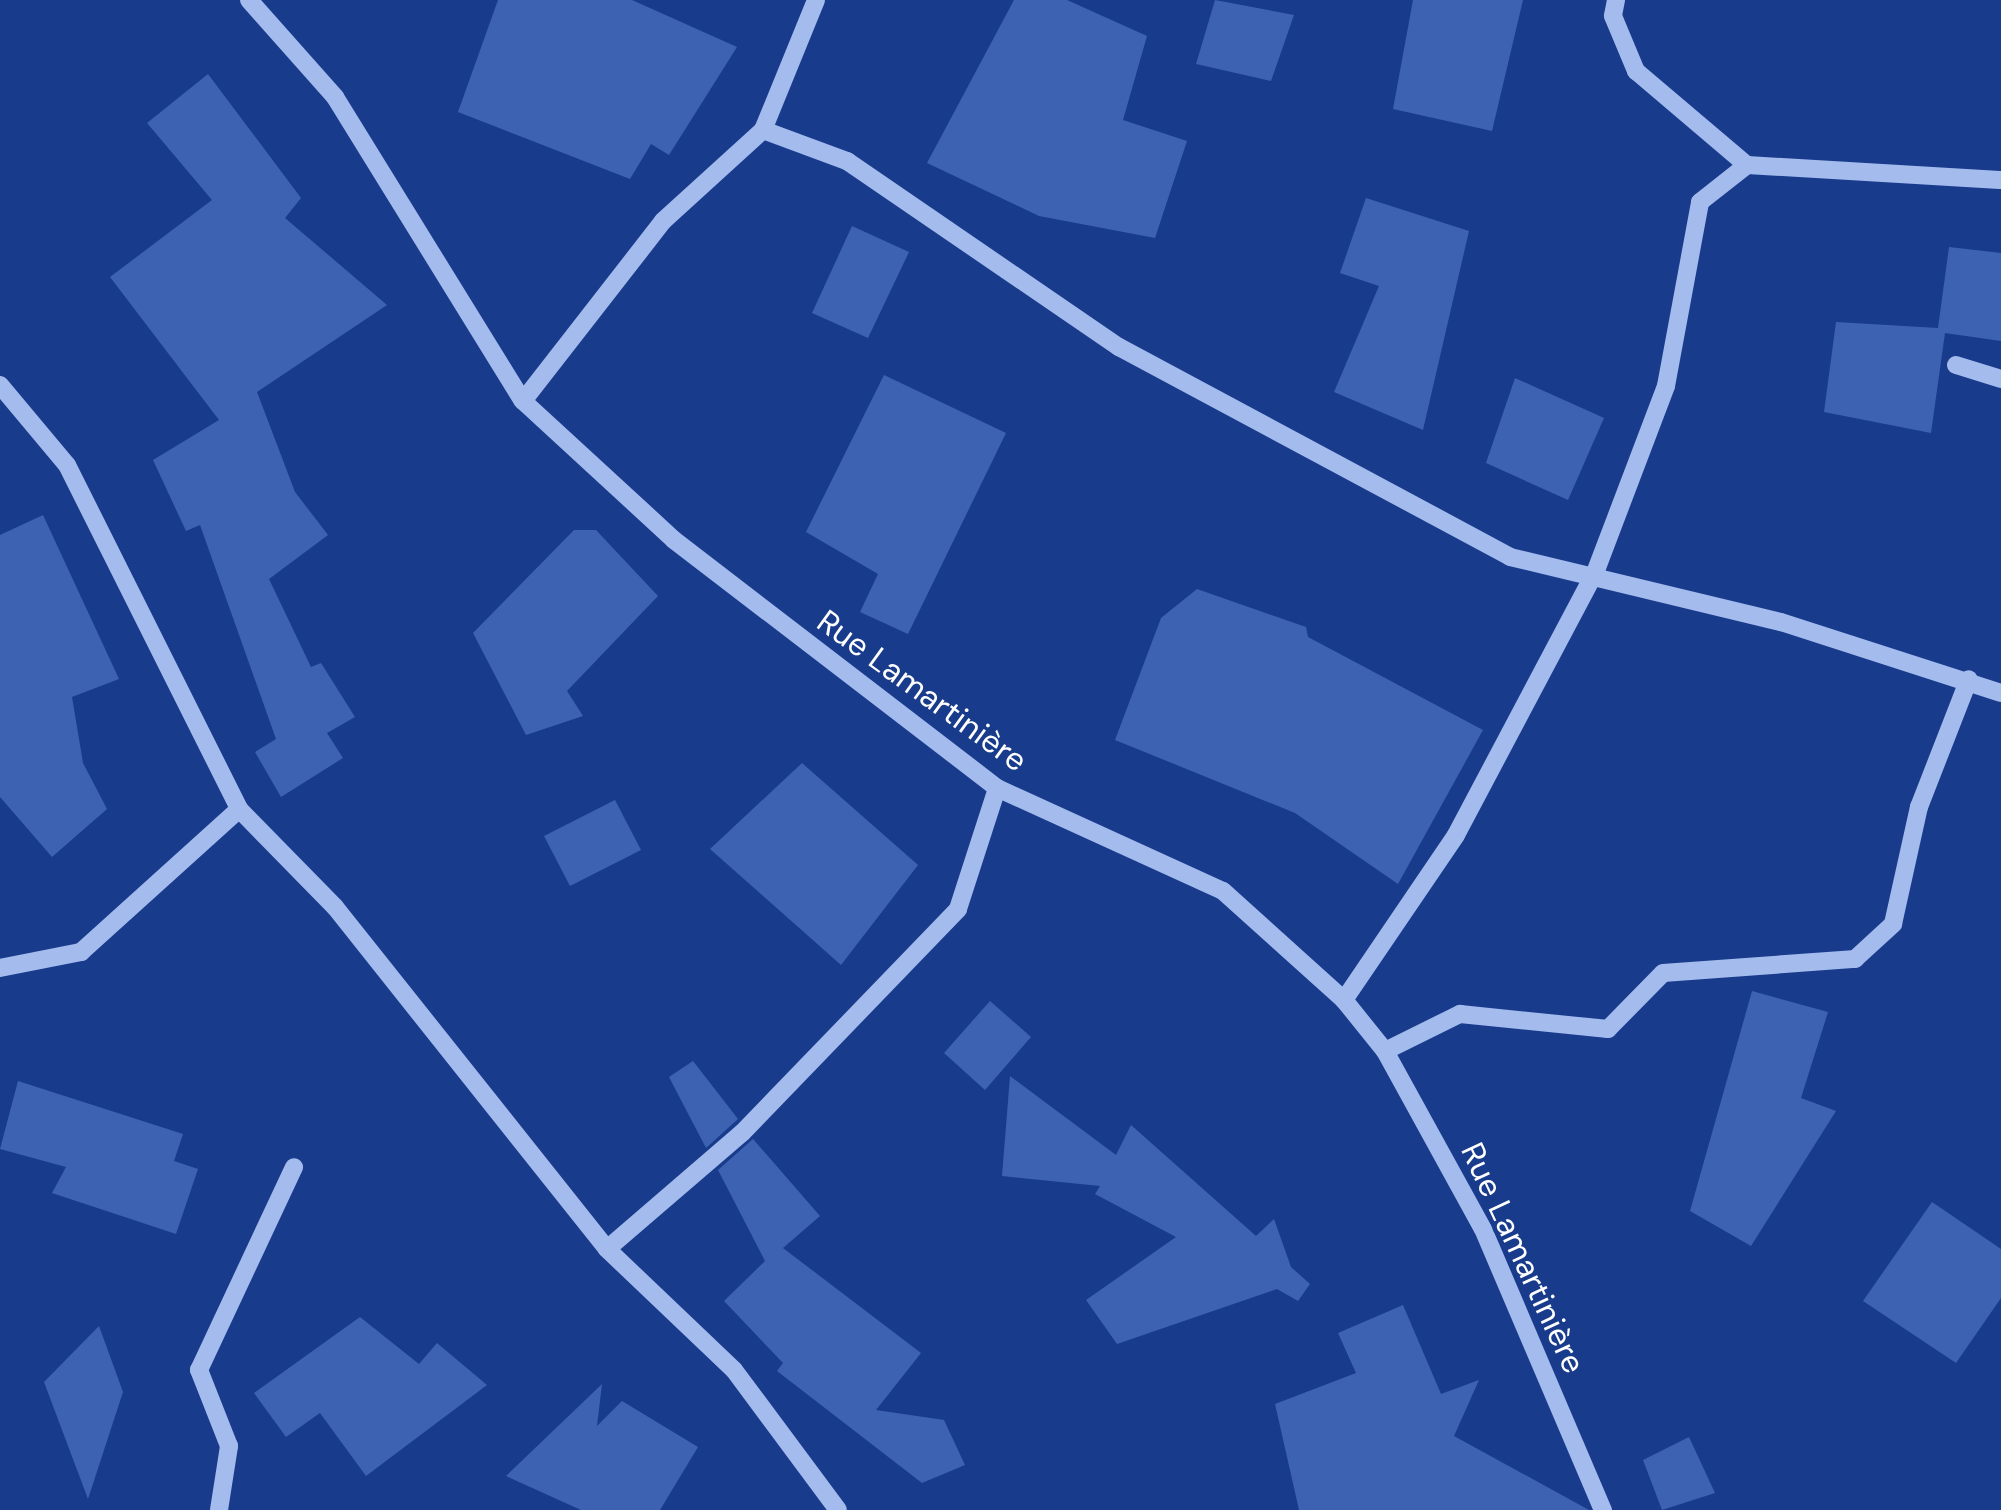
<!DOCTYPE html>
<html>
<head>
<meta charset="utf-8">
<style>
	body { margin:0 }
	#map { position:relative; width:2001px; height:1510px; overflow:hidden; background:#193b8c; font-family:"DM Sans",sans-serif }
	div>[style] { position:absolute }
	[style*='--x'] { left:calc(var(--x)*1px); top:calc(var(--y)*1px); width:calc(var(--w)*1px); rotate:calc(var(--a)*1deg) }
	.building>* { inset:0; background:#3e62b2 }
	.minor>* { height:18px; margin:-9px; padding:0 9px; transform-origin:9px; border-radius:9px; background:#a4bbee }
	span { translate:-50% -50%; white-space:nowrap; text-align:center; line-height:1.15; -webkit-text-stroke:9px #193b8c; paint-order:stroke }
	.street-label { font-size:32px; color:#fff }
</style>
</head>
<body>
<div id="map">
	<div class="building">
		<div style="clip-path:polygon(498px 0,632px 0,737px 47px,669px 155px,651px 144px,630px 179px,458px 112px)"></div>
		<div style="clip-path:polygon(1014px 0,1067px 0,1147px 36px,1123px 120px,1187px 141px,1155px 238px,1039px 216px,927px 163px)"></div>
		<div style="clip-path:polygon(1215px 0,1294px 15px,1271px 81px,1196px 64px)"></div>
		<div style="clip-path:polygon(1413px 0,1523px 0,1492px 131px,1393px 109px)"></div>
		<div style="clip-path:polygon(208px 74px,301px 198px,285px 218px,387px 305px,257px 392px,295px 492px,328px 535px,269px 579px,311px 667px,321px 663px,355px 717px,327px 733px,343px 758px,281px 797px,255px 752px,276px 739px,200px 525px,186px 531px,153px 460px,219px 420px,110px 277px,212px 200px,147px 123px)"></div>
		<div style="clip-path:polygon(1366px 198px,1469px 231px,1423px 430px,1334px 392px,1379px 286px,1340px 273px)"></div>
		<div style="clip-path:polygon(852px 226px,909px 252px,868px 338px,812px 313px)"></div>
		<div style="clip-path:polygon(1949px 247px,2001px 253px,2001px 341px,1945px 333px,1931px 433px,1824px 412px,1836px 322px,1938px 328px)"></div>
		<div style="clip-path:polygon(884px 375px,1006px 433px,908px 634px,860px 612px,878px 574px,806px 532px)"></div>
		<div style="clip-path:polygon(1515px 378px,1604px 418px,1568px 500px,1486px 463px)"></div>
		<div style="clip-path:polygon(43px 515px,119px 679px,72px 697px,83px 763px,107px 809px,52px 857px,0 797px,0 535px)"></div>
		<div style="clip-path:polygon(574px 530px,596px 530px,658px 596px,567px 691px,583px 716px,526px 735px,473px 633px)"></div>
		<div style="clip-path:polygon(1197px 589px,1306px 627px,1308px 637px,1483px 730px,1398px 884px,1295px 813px,1115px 740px,1161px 618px)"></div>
		<div style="clip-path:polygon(802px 763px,918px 865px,841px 965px,710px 849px)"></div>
		<div style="clip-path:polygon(615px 800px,641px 850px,570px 886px,544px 836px)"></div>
		<div style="clip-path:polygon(1752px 991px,1828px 1012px,1801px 1098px,1836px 1111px,1751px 1246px,1690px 1211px)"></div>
		<div style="clip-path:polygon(990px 1001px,1031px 1037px,985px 1090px,944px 1053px)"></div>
		<div style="clip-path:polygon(693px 1061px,738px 1119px,706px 1148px,669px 1077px)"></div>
		<div style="clip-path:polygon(1010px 1076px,1116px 1155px,1131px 1125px,1256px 1236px,1274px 1219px,1291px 1267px,1310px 1284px,1298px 1301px,1277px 1289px,1117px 1344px,1086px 1300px,1176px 1237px,1095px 1194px,1100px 1186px,1002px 1176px)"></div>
		<div style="clip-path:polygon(18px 1081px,183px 1134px,174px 1161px,198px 1169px,176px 1234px,52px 1193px,66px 1167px,0 1149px)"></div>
		<div style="clip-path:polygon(753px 1139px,820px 1216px,783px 1248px,921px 1353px,876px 1410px,944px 1420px,965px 1465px,922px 1483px,777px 1371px,783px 1363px,724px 1301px,765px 1261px,718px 1170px)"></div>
		<div style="clip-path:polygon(1932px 1202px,2001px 1249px,2001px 1298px,1956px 1363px,1863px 1301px)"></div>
		<div style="clip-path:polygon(1403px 1305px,1441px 1394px,1479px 1380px,1454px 1436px,1589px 1510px,1299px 1510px,1275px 1404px,1356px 1373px,1338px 1333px)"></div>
		<div style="clip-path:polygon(360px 1317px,419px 1364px,437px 1343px,487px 1385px,366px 1476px,320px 1413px,286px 1437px,254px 1393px)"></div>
		<div style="clip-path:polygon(99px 1326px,123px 1392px,88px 1499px,44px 1382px)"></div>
		<div style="clip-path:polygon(602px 1384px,597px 1426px,622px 1401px,698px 1447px,660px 1510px,581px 1510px,506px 1476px)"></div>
		<div style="clip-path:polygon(1689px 1437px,1715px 1493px,1662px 1510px,1643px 1460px)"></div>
	</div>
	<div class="minor">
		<div style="--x:249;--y:0;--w:130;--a:48.4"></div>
		<div style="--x:335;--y:97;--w:357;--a:58.3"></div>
		<div style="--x:523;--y:401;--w:205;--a:42.6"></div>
		<div style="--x:674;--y:540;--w:407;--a:37.5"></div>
		<div style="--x:997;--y:788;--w:248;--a:24.5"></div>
		<div style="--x:1223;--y:891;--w:163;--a:42"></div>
		<div style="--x:1344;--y:1000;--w:65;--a:51.2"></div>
		<div style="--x:1385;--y:1051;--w:203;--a:61.2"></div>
		<div style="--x:1483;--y:1229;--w:306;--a:66.9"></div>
		<div style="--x:1616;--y:0;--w:16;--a:101"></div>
		<div style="--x:1613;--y:16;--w:60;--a:67.3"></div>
		<div style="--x:1636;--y:71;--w:145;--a:40.3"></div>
		<div style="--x:763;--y:130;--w:90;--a:20.3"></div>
		<div style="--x:847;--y:161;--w:330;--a:34.4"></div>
		<div style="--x:1119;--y:347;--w:444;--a:28.2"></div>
		<div style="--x:1510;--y:557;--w:279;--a:13.5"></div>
		<div style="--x:1781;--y:622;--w:231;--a:17.9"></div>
		<div style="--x:1956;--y:365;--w:47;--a:17.3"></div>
		<div style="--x:0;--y:385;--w:104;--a:50.1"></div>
		<div style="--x:67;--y:465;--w:385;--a:63.4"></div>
		<div style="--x:239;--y:809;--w:137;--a:45.6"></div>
		<div style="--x:335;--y:907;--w:437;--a:51.5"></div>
		<div style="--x:607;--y:1249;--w:175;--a:43.6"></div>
		<div style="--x:734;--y:1370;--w:174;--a:53.4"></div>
		<div style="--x:523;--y:401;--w:228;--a:-52.1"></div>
		<div style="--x:663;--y:221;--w:135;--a:-42.3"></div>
		<div style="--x:763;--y:130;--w:140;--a:-67.8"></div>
		<div style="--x:0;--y:968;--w:83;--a:-11.2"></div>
		<div style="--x:81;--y:952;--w:213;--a:-42.1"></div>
		<div style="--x:1344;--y:1000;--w:199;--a:-55.8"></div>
		<div style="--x:1456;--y:835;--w:297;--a:-62.1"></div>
		<div style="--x:1595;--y:573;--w:200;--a:-69.2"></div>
		<div style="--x:1666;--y:386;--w:187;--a:-79.5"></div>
		<div style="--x:1700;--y:202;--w:60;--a:-38.2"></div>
		<div style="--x:1747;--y:165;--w:253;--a:3.4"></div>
		<div style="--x:1385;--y:1051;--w:84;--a:-26.3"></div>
		<div style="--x:1460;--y:1014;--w:149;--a:5.8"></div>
		<div style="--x:1608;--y:1029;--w:78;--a:-45.5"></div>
		<div style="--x:1663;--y:973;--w:193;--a:-4.2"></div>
		<div style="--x:1855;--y:959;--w:52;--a:-42.6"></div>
		<div style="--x:1893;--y:924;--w:120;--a:-77.5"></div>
		<div style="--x:1919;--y:807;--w:137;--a:-68.7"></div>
		<div style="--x:607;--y:1249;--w:178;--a:-40.7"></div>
		<div style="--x:742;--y:1133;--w:311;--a:-46"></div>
		<div style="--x:958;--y:909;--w:127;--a:-72.1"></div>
		<div style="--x:219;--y:1510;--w:65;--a:-81.1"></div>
		<div style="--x:229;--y:1446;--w:82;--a:-111.5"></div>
		<div style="--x:199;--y:1370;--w:224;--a:-64.9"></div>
	</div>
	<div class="street-label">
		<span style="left:922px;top:691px;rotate:36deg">Rue Lamartinière</span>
		<span style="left:1523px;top:1258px;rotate:65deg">Rue Lamartinière</span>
	</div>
</div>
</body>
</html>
